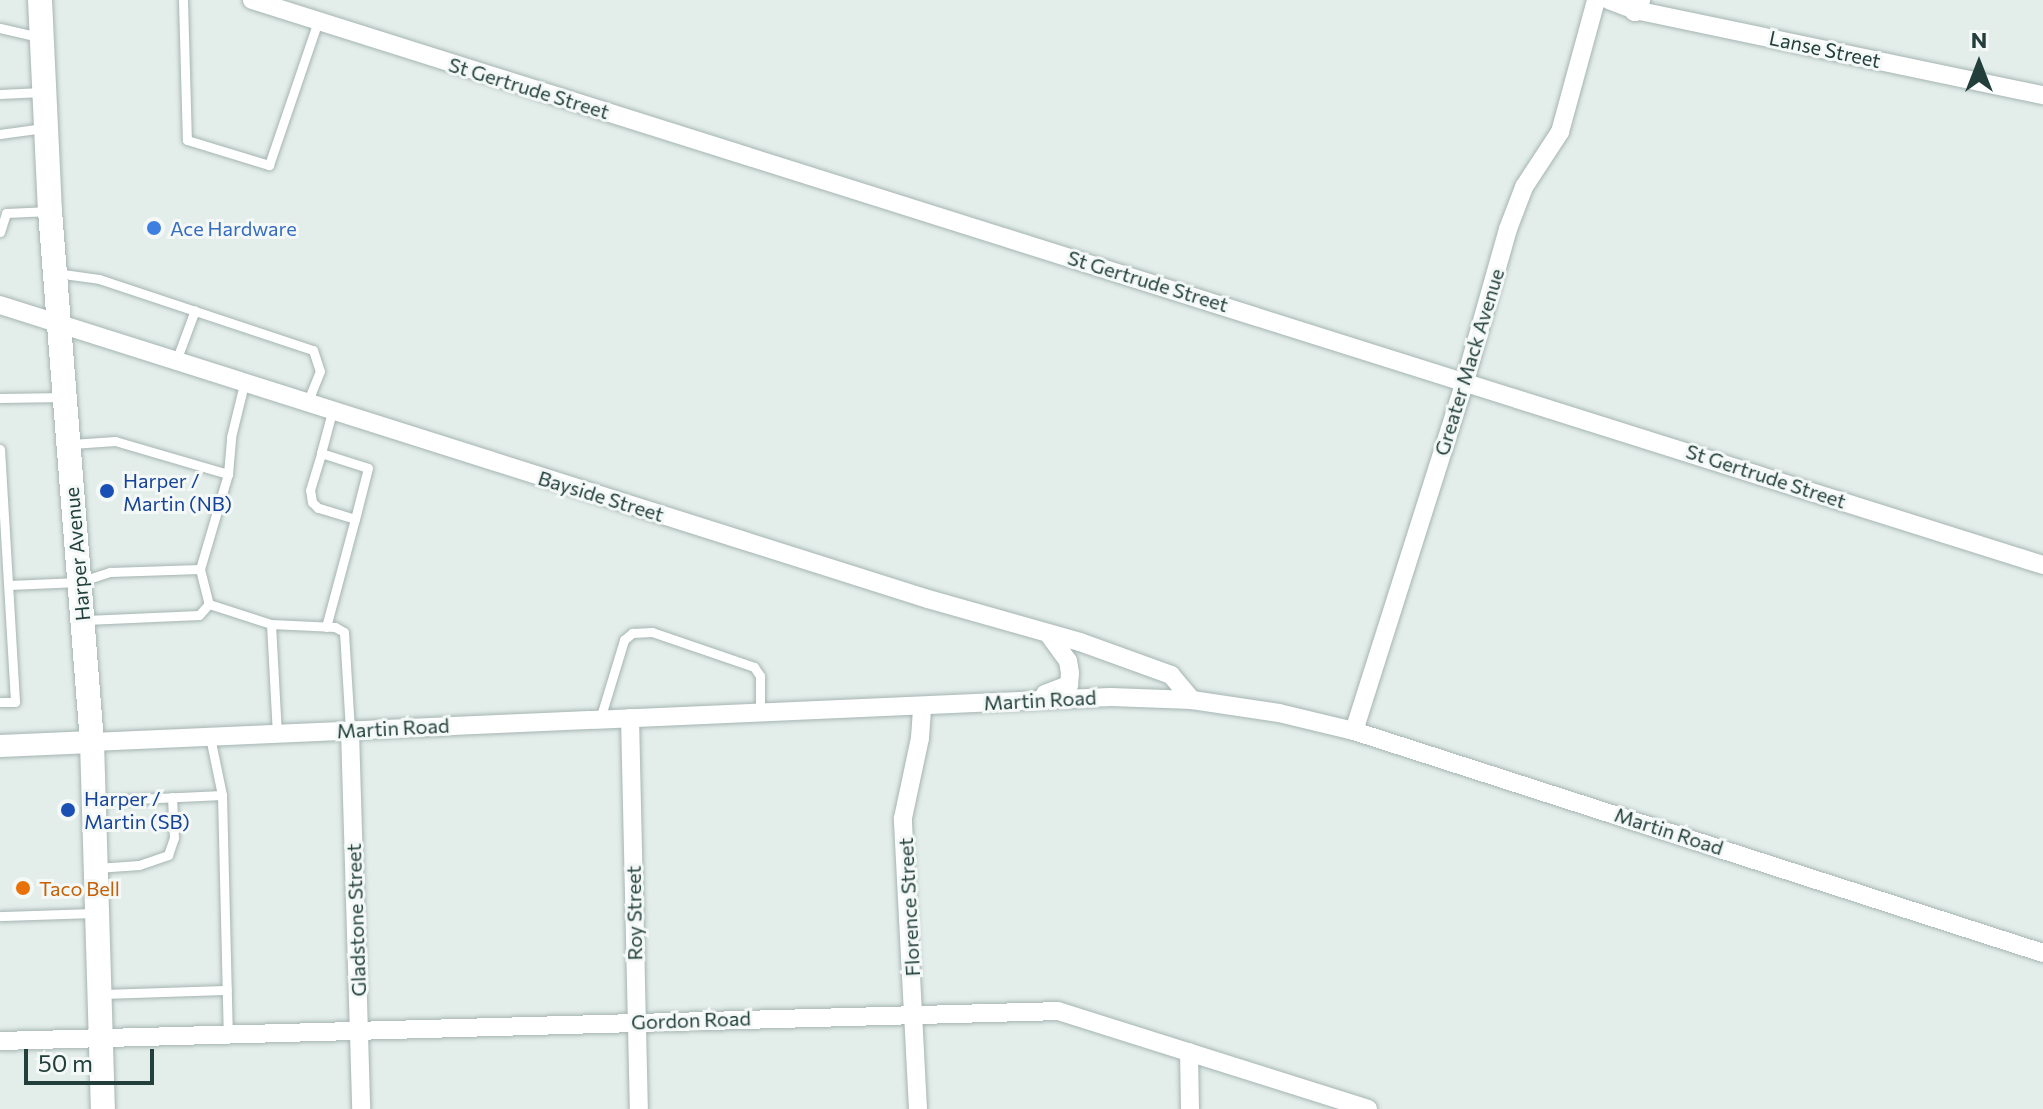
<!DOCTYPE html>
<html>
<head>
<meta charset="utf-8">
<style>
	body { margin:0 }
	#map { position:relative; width:2043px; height:1109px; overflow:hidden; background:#e3edea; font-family:Commissioner,sans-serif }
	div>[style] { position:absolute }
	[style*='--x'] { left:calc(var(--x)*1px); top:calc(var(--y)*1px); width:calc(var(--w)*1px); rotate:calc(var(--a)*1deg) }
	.roads { filter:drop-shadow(0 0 2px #a5b5b2) drop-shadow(0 0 2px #a5b5b2) }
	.service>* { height:9px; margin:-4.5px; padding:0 4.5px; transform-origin:4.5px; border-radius:4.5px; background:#fff }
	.minor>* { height:18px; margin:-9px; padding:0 9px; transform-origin:9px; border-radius:9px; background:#fff }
	.tertiary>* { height:22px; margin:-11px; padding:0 11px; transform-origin:11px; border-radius:11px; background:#fff }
	.secondary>* { height:24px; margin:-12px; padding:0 12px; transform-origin:12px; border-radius:12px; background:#fff }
	.dots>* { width:22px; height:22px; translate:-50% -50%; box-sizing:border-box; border:4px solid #f4f9f7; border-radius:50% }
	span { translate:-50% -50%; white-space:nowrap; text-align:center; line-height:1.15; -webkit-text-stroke:6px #f4f9f7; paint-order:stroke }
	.street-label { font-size:20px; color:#223f3b }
	.shop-label { font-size:20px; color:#366cbe }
	.left { translate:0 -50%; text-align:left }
	.transit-label { font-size:20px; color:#164399 }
	.food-label { font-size:20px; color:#c56008 }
	.north { position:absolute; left:1939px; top:24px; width:80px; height:80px; -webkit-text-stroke:6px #f4f9f7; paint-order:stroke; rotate:0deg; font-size:22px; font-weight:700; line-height:32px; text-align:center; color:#223f3b }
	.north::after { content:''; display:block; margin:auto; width:28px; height:36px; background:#223f3b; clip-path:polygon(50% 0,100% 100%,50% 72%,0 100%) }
	.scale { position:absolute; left:24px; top:1049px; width:130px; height:36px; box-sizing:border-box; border:4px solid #223f3b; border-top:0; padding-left:10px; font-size:24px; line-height:28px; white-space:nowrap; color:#223f3b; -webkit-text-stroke:6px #f4f9f7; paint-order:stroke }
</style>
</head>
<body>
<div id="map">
	<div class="roads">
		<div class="service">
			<div style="--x:183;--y:0;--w:140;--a:88.4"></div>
			<div style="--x:187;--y:140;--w:86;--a:17"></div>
			<div style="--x:269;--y:165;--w:152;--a:-71.2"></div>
			<div style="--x:0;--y:28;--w:40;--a:13"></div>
			<div style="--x:0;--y:94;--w:42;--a:-2.7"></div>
			<div style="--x:0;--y:134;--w:44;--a:-7.8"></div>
			<div style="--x:0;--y:232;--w:20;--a:-72"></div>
			<div style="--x:6;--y:213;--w:44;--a:-2.6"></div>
			<div style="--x:56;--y:273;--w:43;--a:7.9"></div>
			<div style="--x:99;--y:279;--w:225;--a:18.4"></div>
			<div style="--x:313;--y:350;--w:22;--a:72"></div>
			<div style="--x:320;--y:371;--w:35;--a:112"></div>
			<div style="--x:176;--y:361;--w:54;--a:-69.6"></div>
			<div style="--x:0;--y:398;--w:64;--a:-0.9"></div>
			<div style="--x:72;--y:444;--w:43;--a:-4"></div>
			<div style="--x:115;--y:441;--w:118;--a:16.3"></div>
			<div style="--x:0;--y:449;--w:253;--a:86.6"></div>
			<div style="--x:15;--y:702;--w:15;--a:180"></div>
			<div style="--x:321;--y:453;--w:49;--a:17.7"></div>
			<div style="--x:368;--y:468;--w:53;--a:104.3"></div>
			<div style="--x:355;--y:519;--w:39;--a:-163"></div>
			<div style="--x:318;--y:508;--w:8;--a:-135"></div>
			<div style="--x:312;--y:502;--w:12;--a:-99"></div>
			<div style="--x:310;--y:490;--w:39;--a:-73"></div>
			<div style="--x:321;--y:453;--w:42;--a:-75"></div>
			<div style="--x:200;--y:569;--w:36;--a:76"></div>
			<div style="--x:9;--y:585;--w:70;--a:-2.5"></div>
			<div style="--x:79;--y:582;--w:33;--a:-18"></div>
			<div style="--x:110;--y:572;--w:90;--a:-1.9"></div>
			<div style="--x:200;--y:569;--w:99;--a:-73.6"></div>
			<div style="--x:228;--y:474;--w:37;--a:-85"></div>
			<div style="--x:231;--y:437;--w:55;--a:-76.2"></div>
			<div style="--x:209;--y:604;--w:65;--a:17.9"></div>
			<div style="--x:271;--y:624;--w:110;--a:86.9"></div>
			<div style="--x:86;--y:620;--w:113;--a:-2.5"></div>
			<div style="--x:199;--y:615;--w:15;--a:-48"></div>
			<div style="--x:271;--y:624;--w:64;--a:2.7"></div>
			<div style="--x:335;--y:627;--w:10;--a:29"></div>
			<div style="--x:344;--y:632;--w:99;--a:86.5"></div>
			<div style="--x:326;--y:627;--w:112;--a:-75"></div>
			<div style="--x:600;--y:719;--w:83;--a:-73.1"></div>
			<div style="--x:624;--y:640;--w:11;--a:-41"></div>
			<div style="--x:632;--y:633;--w:20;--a:-3"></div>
			<div style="--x:652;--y:632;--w:108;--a:18.9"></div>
			<div style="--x:754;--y:667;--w:11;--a:56"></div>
			<div style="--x:760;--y:676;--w:36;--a:90"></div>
			<div style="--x:210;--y:737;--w:59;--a:78.3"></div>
			<div style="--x:222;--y:795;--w:241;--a:88.6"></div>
			<div style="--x:95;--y:801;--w:127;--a:-2.7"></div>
			<div style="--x:97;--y:868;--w:42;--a:-4.1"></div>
			<div style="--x:139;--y:865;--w:31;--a:-19"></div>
			<div style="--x:168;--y:855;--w:18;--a:-71"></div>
			<div style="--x:174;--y:838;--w:41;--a:-92.8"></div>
			<div style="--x:0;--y:916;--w:97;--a:-1.8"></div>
			<div style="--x:100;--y:994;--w:127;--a:-1.8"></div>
		</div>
		<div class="minor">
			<div style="--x:252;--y:0;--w:1878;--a:17.51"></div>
			<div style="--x:1609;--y:0;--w:28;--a:21"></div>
			<div style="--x:1635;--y:10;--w:417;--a:11.8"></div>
			<div style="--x:0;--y:305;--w:973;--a:17.58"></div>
			<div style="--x:928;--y:599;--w:158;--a:15.8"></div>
			<div style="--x:1080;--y:642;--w:97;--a:19.9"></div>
			<div style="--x:1171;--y:675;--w:33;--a:50"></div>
			<div style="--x:1045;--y:694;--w:26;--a:-21"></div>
			<div style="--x:1069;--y:685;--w:12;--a:-85"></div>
			<div style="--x:1070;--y:673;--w:12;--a:-99"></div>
			<div style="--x:1068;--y:661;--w:31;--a:-126"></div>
			<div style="--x:630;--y:718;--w:391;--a:88.7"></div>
			<div style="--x:350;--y:731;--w:378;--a:88.3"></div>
			<div style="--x:1354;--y:731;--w:367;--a:-72.4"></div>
			<div style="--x:1465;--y:381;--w:158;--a:-74.2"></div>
			<div style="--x:1508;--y:229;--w:45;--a:-69.1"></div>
			<div style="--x:1524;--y:187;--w:66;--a:-56.8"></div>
			<div style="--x:1560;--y:132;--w:137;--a:-74.7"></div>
			<div style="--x:92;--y:742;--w:1020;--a:-2.53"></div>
			<div style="--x:1111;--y:697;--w:81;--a:2.1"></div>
			<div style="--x:1192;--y:700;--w:88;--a:8.5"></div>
			<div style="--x:1279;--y:713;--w:77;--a:13.5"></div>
			<div style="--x:1354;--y:731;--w:724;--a:17.86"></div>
			<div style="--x:0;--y:1041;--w:1058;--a:-1.62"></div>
			<div style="--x:1058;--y:1011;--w:325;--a:17.5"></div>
			<div style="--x:1189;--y:1052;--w:57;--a:89"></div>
			<div style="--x:918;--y:1109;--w:291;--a:-93"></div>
			<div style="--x:903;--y:818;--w:82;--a:-78"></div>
			<div style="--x:920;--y:738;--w:32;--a:-86"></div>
		</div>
		<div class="tertiary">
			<div style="--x:1635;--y:10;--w:11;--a:-68"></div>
			<div style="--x:0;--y:746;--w:92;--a:-2.5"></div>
		</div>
		<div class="secondary">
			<div style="--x:40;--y:0;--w:211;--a:87.3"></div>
			<div style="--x:50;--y:211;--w:533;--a:85.48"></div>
			<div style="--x:92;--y:742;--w:367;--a:88.3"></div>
		</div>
	</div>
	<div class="dots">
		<div style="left:154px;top:228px;background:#3f7fe0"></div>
		<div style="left:107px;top:491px;background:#1a4fb4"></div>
		<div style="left:68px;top:810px;background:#1a4fb4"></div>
		<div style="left:23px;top:888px;background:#e8710a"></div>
	</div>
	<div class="street-label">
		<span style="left:1825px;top:49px;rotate:12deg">Lanse Street</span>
		<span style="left:529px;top:88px;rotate:17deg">St Gertrude Street</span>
		<span style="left:1148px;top:281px;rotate:17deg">St Gertrude Street</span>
		<span style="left:1469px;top:362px;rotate:-73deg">Greater Mack Avenue</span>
		<span style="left:1766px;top:476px;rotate:18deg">St Gertrude Street</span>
		<span style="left:601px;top:496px;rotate:17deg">Bayside Street</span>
		<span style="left:77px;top:554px;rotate:-95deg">Harper Avenue</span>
		<span style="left:1040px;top:700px;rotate:-3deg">Martin Road</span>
		<span style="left:393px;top:728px;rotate:-3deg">Martin Road</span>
		<span style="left:1669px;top:831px;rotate:18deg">Martin Road</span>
		<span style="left:909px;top:907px;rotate:-93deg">Florence Street</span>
		<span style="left:634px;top:913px;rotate:-91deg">Roy Street</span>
		<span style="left:356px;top:920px;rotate:-92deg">Gladstone Street</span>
		<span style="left:691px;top:1020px;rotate:-2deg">Gordon Road</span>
	</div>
	<div class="shop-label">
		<span class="left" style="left:170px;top:228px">Ace Hardware</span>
	</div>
	<div class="transit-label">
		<span class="left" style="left:123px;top:492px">Harper /<br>Martin (NB)</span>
		<span class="left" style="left:84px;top:810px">Harper /<br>Martin (SB)</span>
	</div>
	<div class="food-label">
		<span class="left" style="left:39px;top:888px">Taco Bell</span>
	</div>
	<div class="north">N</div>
	<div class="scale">50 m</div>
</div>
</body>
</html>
